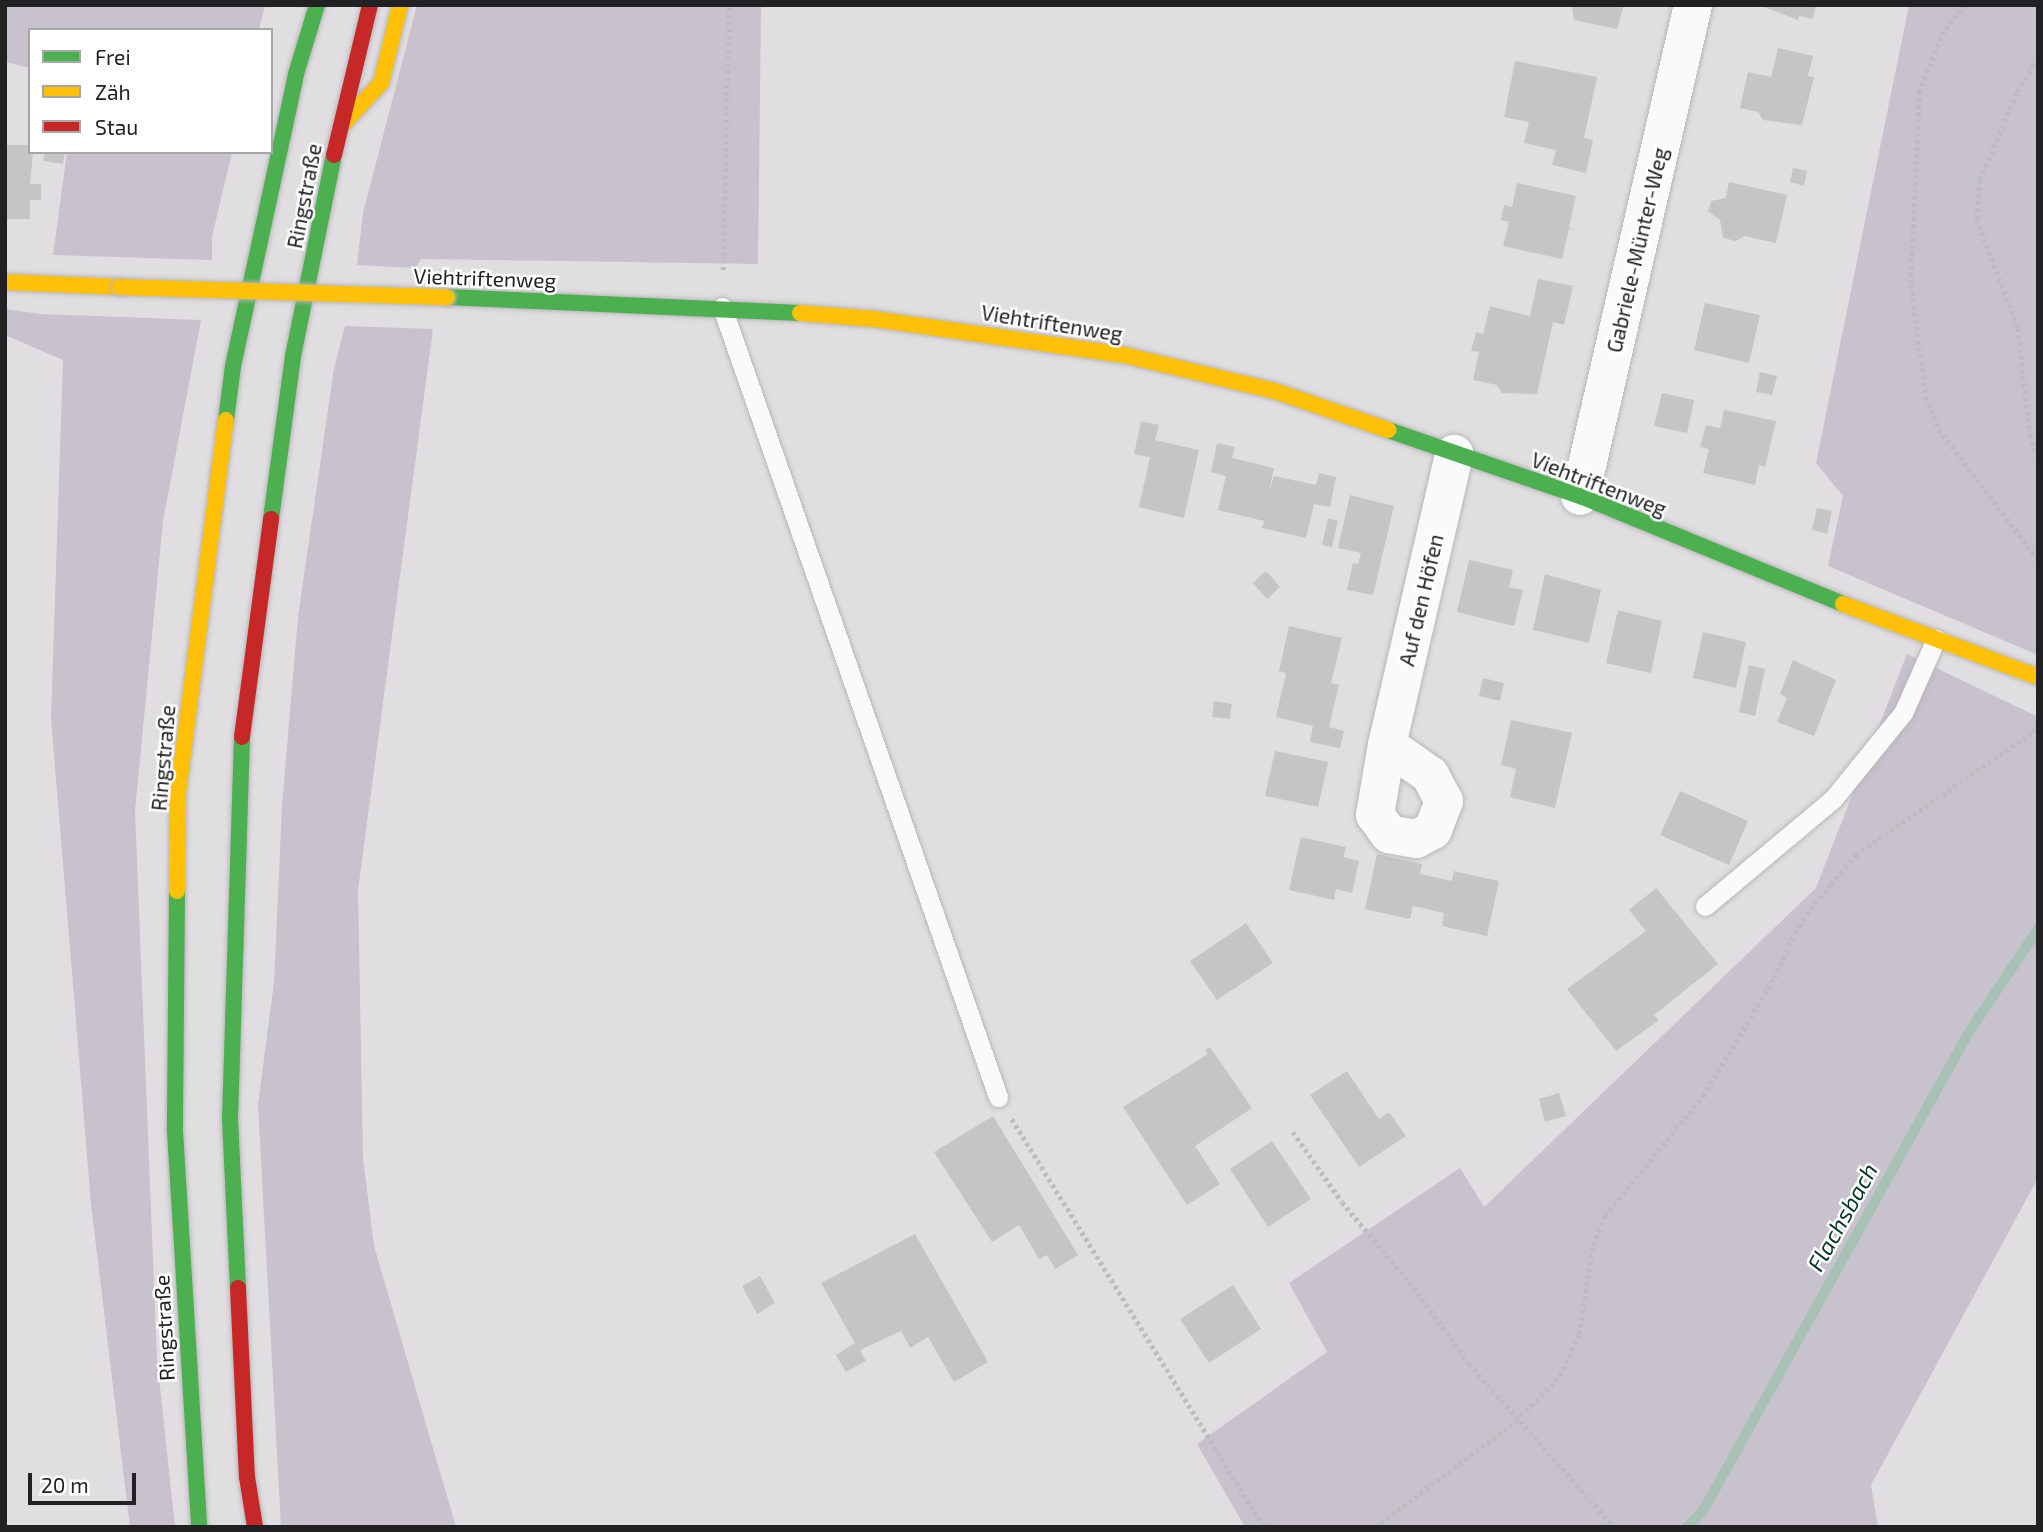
<!DOCTYPE html>
<html>
<head>
<meta charset="utf-8">
<style>
	body { margin:0 }
	#map { position:relative; width:2043px; height:1532px; overflow:hidden; background:#e0dee1; font-family:"Exo 2",sans-serif }
	div>[style] { position:absolute }
	[style*='--x'] { left:calc(var(--x)*1px); top:calc(var(--y)*1px); width:calc(var(--w)*1px); rotate:calc(var(--a)*1deg) }
	.green>* { inset:0; background:#c8c1ce }
	.stream>* { height:10px; margin:-5px; padding:0 5px; transform-origin:5px; border-radius:5px; background:#a7c1b4 }
	.building>* { inset:0; background:#c6c4c6 }
	.path>* { height:4.5px; margin-top:-2.25px; transform-origin:0; background:repeating-linear-gradient(90deg,#bdbcbe 0 3.5px,transparent 0 7px) }
	.roads { filter:drop-shadow(0 0 2px #b8b6b9) drop-shadow(0 0 2px #b8b6b9) }
	.lane>* { height:19px; margin:-9.5px; padding:0 9.5px; transform-origin:9.5px; border-radius:9.5px; background:#fafafa }
	.street>* { height:38px; margin:-19px; padding:0 19px; transform-origin:19px; border-radius:19px; background:#fafafa }
	.fast>* { height:16px; margin:-8px; padding:0 8px; transform-origin:8px; border-radius:8px; background:#4caf50 }
	.slow>* { height:16px; margin:-8px; padding:0 8px; transform-origin:8px; border-radius:8px; background:#ffc107 }
	.jam>* { height:16px; margin:-8px; padding:0 8px; transform-origin:8px; border-radius:8px; background:#c62828 }
	.bridges { filter:drop-shadow(0 0 2px #b8b6b9) drop-shadow(0 0 2px #b8b6b9) }
	.slow-bridge>* { height:16px; margin:-8px; padding:0 8px; transform-origin:8px; border-radius:8px; background:#ffc107 }
	span { translate:-50% -50%; white-space:nowrap; text-align:center; line-height:1.15; -webkit-text-stroke:5px #fff; paint-order:stroke }
	.street-label { font-size:21px; color:#212022 }
	.water-label { font-size:23px; color:#013622; font-style:italic }
	.frame { position:absolute; inset:0; border:7px solid #212022; pointer-events:none }
	.legend { position:absolute; left:28px; top:28px; width:245px; height:126px; box-sizing:border-box; background:#fff; border:2px solid #a6a6a7; margin:0; padding:9px 12px; list-style:none; font-size:21px; color:#212022 }
	.legend li { display:flex; align-items:center; gap:14px; height:35px }
	.legend b { width:35px; border:2px solid #a6a6a7 }
	.scale { position:absolute; left:28px; top:1473px; width:108px; height:32px; box-sizing:border-box; border:4px solid #212022; border-top:0; padding-left:9px; font-size:21px; line-height:24px; white-space:nowrap; color:#212022; -webkit-text-stroke:5px #fff; paint-order:stroke }
</style>
</head>
<body>
<div id="map">
	<div class="green">
		<div style="clip-path:polygon(5px 5px,265px 5px,259px 30px,30px 30px,30px 68px,5px 62px)"></div>
		<div style="clip-path:polygon(417px 5px,761px 5px,758px 264px,421px 259px,416px 268px,357px 265px,363px 213px)"></div>
		<div style="clip-path:polygon(1909px 5px,2038px 5px,2038px 655px,1828px 566px,1843px 496px,1816px 463px)"></div>
		<div style="clip-path:polygon(67px 152px,232px 152px,212px 237px,212px 260px,53px 255px)"></div>
		<div style="clip-path:polygon(5px 309px,40px 314px,201px 320px,163px 521px,135px 811px,157px 1359px,175px 1527px,130px 1527px,91px 1204px,51px 718px,63px 360px,5px 335px)"></div>
		<div style="clip-path:polygon(345px 326px,433px 329px,358px 890px,363px 1158px,374px 1246px,456px 1527px,281px 1527px,258px 1105px,274px 982px,282px 806px,298px 617px,334px 368px)"></div>
		<div style="clip-path:polygon(1907px 654px,2038px 717px,2038px 1178px,1871px 1485px,1878px 1527px,1245px 1527px,1197px 1444px,1327px 1352px,1289px 1283px,1460px 1168px,1484px 1207px,1816px 888px)"></div>
	</div>
	<div class="stream">
		<div style="--x:1687;--y:1527;--w:23;--a:-45"></div>
		<div style="--x:1703;--y:1511;--w:548;--a:-60.96"></div>
		<div style="--x:1969;--y:1032;--w:124;--a:-56.2"></div>
	</div>
	<div class="building">
		<div style="clip-path:polygon(1572px 5px,1624px 5px,1617px 29px,1574px 20px)"></div>
		<div style="clip-path:polygon(1759px 5px,1816px 5px,1813px 19px,1799px 16px,1798px 20px)"></div>
		<div style="clip-path:polygon(1778px 48px,1813px 56px,1808px 76px,1814px 77px,1802px 125px,1763px 120px,1758px 112px,1740px 108px,1748px 72px,1771px 77px)"></div>
		<div style="clip-path:polygon(1515px 61px,1597px 77px,1584px 138px,1593px 140px,1586px 173px,1552px 165px,1556px 150px,1524px 143px,1529px 122px,1504px 117px)"></div>
		<div style="clip-path:polygon(5px 145px,30px 145px,33px 152px,30px 184px,41px 184px,41px 200px,30px 200px,30px 219px,5px 219px)"></div>
		<div style="clip-path:polygon(45px 152px,65px 152px,63px 164px,43px 161px)"></div>
		<div style="clip-path:polygon(1793px 168px,1807px 171px,1804px 186px,1790px 182px)"></div>
		<div style="clip-path:polygon(1729px 182px,1787px 195px,1776px 243px,1744px 236px,1736px 241px,1723px 238px,1720px 220px,1708px 211px,1711px 201px,1726px 198px)"></div>
		<div style="clip-path:polygon(1517px 183px,1576px 196px,1569px 227px,1574px 230px,1569px 229px,1562px 259px,1503px 246px,1509px 222px,1501px 220px,1504px 205px,1512px 207px)"></div>
		<div style="clip-path:polygon(1538px 279px,1573px 286px,1564px 325px,1553px 322px,1537px 394px,1502px 393px,1497px 385px,1473px 380px,1479px 352px,1471px 351px,1476px 332px,1483px 334px,1490px 306px,1530px 316px)"></div>
		<div style="clip-path:polygon(1705px 303px,1760px 315px,1749px 363px,1694px 350px)"></div>
		<div style="clip-path:polygon(1760px 372px,1777px 376px,1772px 395px,1756px 392px)"></div>
		<div style="clip-path:polygon(1662px 393px,1694px 400px,1687px 433px,1654px 426px)"></div>
		<div style="clip-path:polygon(1724px 410px,1776px 421px,1765px 467px,1759px 465px,1755px 485px,1703px 473px,1709px 449px,1700px 447px,1706px 425px,1720px 428px)"></div>
		<div style="clip-path:polygon(1141px 421px,1159px 425px,1155px 440px,1199px 450px,1184px 518px,1139px 507px,1150px 457px,1134px 454px)"></div>
		<div style="clip-path:polygon(1217px 443px,1235px 447px,1232px 458px,1274px 468px,1269px 492px,1274px 476px,1316px 485px,1319px 473px,1336px 477px,1330px 507px,1314px 504px,1306px 538px,1262px 528px,1264px 521px,1218px 510px,1226px 476px,1211px 472px)"></div>
		<div style="clip-path:polygon(1350px 495px,1394px 506px,1373px 595px,1347px 590px,1353px 563px,1358px 564px,1361px 553px,1338px 548px)"></div>
		<div style="clip-path:polygon(1817px 508px,1832px 511px,1827px 534px,1812px 530px)"></div>
		<div style="clip-path:polygon(1328px 518px,1338px 521px,1332px 547px,1322px 545px)"></div>
		<div style="clip-path:polygon(1469px 560px,1513px 570px,1509px 587px,1523px 590px,1514px 626px,1457px 612px)"></div>
		<div style="clip-path:polygon(1266px 571px,1280px 587px,1267px 599px,1253px 583px)"></div>
		<div style="clip-path:polygon(1545px 574px,1601px 590px,1589px 643px,1533px 630px)"></div>
		<div style="clip-path:polygon(1618px 610px,1662px 621px,1651px 673px,1606px 663px)"></div>
		<div style="clip-path:polygon(1289px 626px,1342px 638px,1331px 683px,1339px 685px,1329px 727px,1344px 731px,1340px 748px,1310px 742px,1313px 726px,1276px 717px,1286px 673px,1279px 671px)"></div>
		<div style="clip-path:polygon(1703px 632px,1746px 642px,1736px 688px,1693px 678px)"></div>
		<div style="clip-path:polygon(1793px 660px,1836px 680px,1814px 736px,1777px 722px,1787px 698px,1780px 694px)"></div>
		<div style="clip-path:polygon(1749px 665px,1765px 669px,1755px 716px,1739px 712px)"></div>
		<div style="clip-path:polygon(1483px 678px,1504px 683px,1500px 701px,1479px 696px)"></div>
		<div style="clip-path:polygon(1214px 701px,1232px 704px,1230px 719px,1212px 717px)"></div>
		<div style="clip-path:polygon(1511px 720px,1572px 733px,1555px 808px,1510px 797px,1516px 769px,1501px 765px)"></div>
		<div style="clip-path:polygon(1275px 751px,1328px 762px,1318px 807px,1265px 796px)"></div>
		<div style="clip-path:polygon(1680px 791px,1748px 821px,1729px 865px,1660px 835px)"></div>
		<div style="clip-path:polygon(1301px 837px,1346px 847px,1343px 857px,1359px 861px,1352px 893px,1336px 889px,1334px 900px,1289px 890px)"></div>
		<div style="clip-path:polygon(1377px 854px,1422px 864px,1420px 874px,1452px 881px,1454px 871px,1499px 881px,1487px 936px,1442px 926px,1444px 913px,1413px 906px,1410px 919px,1365px 909px)"></div>
		<div style="clip-path:polygon(1656px 888px,1718px 964px,1654px 1015px,1659px 1020px,1616px 1051px,1567px 989px,1646px 931px,1629px 910px)"></div>
		<div style="clip-path:polygon(1246px 923px,1273px 963px,1217px 1000px,1190px 961px)"></div>
		<div style="clip-path:polygon(1210px 1047px,1252px 1108px,1195px 1146px,1220px 1184px,1187px 1205px,1123px 1107px,1208px 1054px,1205px 1050px)"></div>
		<div style="clip-path:polygon(1347px 1071px,1379px 1119px,1389px 1112px,1406px 1136px,1359px 1167px,1310px 1095px)"></div>
		<div style="clip-path:polygon(1559px 1093px,1566px 1116px,1545px 1122px,1539px 1099px)"></div>
		<div style="clip-path:polygon(993px 1116px,1078px 1255px,1055px 1269px,1047px 1255px,1039px 1259px,1019px 1225px,992px 1242px,934px 1152px)"></div>
		<div style="clip-path:polygon(1272px 1141px,1311px 1199px,1268px 1227px,1230px 1169px)"></div>
		<div style="clip-path:polygon(915px 1234px,988px 1362px,954px 1382px,928px 1337px,910px 1348px,901px 1331px,860px 1350px,866px 1361px,846px 1372px,836px 1355px,855px 1343px,821px 1283px)"></div>
		<div style="clip-path:polygon(760px 1276px,775px 1303px,757px 1314px,742px 1286px)"></div>
		<div style="clip-path:polygon(1233px 1285px,1261px 1329px,1209px 1363px,1180px 1319px)"></div>
	</div>
	<div class="path">
		<div style="--x:1966;--y:5;--w:34;--a:130"></div>
		<div style="--x:1944;--y:31;--w:65;--a:111.8"></div>
		<div style="--x:1920;--y:91;--w:194;--a:92.7"></div>
		<div style="--x:1911;--y:285;--w:113;--a:82.4"></div>
		<div style="--x:1926;--y:397;--w:35;--a:68"></div>
		<div style="--x:1939;--y:429;--w:164;--a:52.9"></div>
		<div style="--x:2038;--y:59;--w:40;--a:122"></div>
		<div style="--x:2017;--y:93;--w:95;--a:113"></div>
		<div style="--x:1980;--y:180;--w:39;--a:94"></div>
		<div style="--x:1977;--y:219;--w:116;--a:69.4"></div>
		<div style="--x:2018;--y:328;--w:108;--a:83.6"></div>
		<div style="--x:2030;--y:435;--w:24;--a:71"></div>
		<div style="--x:723;--y:270;--w:265;--a:-88.7"></div>
		<div style="--x:1012;--y:1119;--w:480;--a:58.3"></div>
		<div style="--x:1293;--y:1132;--w:85;--a:55"></div>
		<div style="--x:1342;--y:1202;--w:119;--a:50.1"></div>
		<div style="--x:1418;--y:1293;--w:87;--a:54.3"></div>
		<div style="--x:1469;--y:1364;--w:218;--a:48.3"></div>
		<div style="--x:1375;--y:1527;--w:176;--a:-36.9"></div>
		<div style="--x:1516;--y:1421;--w:63;--a:-45.6"></div>
		<div style="--x:1560;--y:1376;--w:46;--a:-65.7"></div>
		<div style="--x:1579;--y:1334;--w:90;--a:-81.1"></div>
		<div style="--x:1593;--y:1245;--w:31;--a:-68"></div>
		<div style="--x:1605;--y:1216;--w:155;--a:-50.8"></div>
		<div style="--x:1703;--y:1096;--w:138;--a:-59"></div>
		<div style="--x:1774;--y:978;--w:57;--a:-65.2"></div>
		<div style="--x:1798;--y:926;--w:53;--a:-51.8"></div>
		<div style="--x:1831;--y:884;--w:38;--a:-49"></div>
		<div style="--x:1856;--y:855;--w:215;--a:-34.9"></div>
		<div style="--x:2032;--y:732;--w:12;--a:-59"></div>
	</div>
	<div class="roads">
		<div class="lane">
			<div style="--x:722;--y:307;--w:837;--a:70.74"></div>
			<div style="--x:1705;--y:906;--w:167;--a:-39.9"></div>
			<div style="--x:1833;--y:799;--w:111;--a:-50.9"></div>
			<div style="--x:1903;--y:713;--w:81;--a:-66"></div>
		</div>
		<div class="street">
			<div style="--x:1580;--y:496;--w:504;--a:-77.04"></div>
			<div style="--x:1387;--y:745;--w:52;--a:34.9"></div>
			<div style="--x:1430;--y:775;--w:30;--a:62"></div>
			<div style="--x:1444;--y:801;--w:31;--a:111"></div>
			<div style="--x:1433;--y:830;--w:19;--a:152"></div>
			<div style="--x:1416;--y:839;--w:27;--a:-170"></div>
			<div style="--x:1389;--y:834;--w:24;--a:-126"></div>
			<div style="--x:1375;--y:815;--w:71;--a:-80.3"></div>
			<div style="--x:1387;--y:745;--w:299;--a:-77"></div>
		</div>
		<div class="fast">
			<div style="--x:447;--y:297;--w:353;--a:2.6"></div>
			<div style="--x:226;--y:420;--w:54;--a:-82.6"></div>
			<div style="--x:233;--y:366;--w:299;--a:-77.8"></div>
			<div style="--x:296;--y:74;--w:72;--a:-73.1"></div>
			<div style="--x:1388;--y:430;--w:203;--a:19"></div>
			<div style="--x:1580;--y:496;--w:284;--a:22.3"></div>
			<div style="--x:271;--y:519;--w:164;--a:-82.3"></div>
			<div style="--x:293;--y:356;--w:205;--a:-78.5"></div>
			<div style="--x:177;--y:891;--w:240;--a:90.5"></div>
			<div style="--x:175;--y:1131;--w:397;--a:86.5"></div>
			<div style="--x:238;--y:1288;--w:169;--a:-92.7"></div>
			<div style="--x:230;--y:1119;--w:382;--a:-88.2"></div>
		</div>
		<div class="slow">
			<div style="--x:343;--y:124;--w:56;--a:-47.2"></div>
			<div style="--x:381;--y:83;--w:80;--a:-76.3"></div>
			<div style="--x:5;--y:282;--w:115;--a:2.5"></div>
			<div style="--x:800;--y:313;--w:74;--a:4.6"></div>
			<div style="--x:874;--y:319;--w:253;--a:8.2"></div>
			<div style="--x:1124;--y:355;--w:155;--a:13.4"></div>
			<div style="--x:1275;--y:391;--w:120;--a:19"></div>
			<div style="--x:1843;--y:604;--w:208;--a:20.5"></div>
			<div style="--x:177;--y:891;--w:98;--a:-89.4"></div>
			<div style="--x:178;--y:793;--w:376;--a:-82.7"></div>
		</div>
		<div class="jam">
			<div style="--x:334;--y:155;--w:154;--a:-76.5"></div>
			<div style="--x:242;--y:737;--w:220;--a:-82.4"></div>
			<div style="--x:238;--y:1288;--w:189;--a:87.3"></div>
			<div style="--x:247;--y:1477;--w:51;--a:80.9"></div>
		</div>
	</div>
	<div class="bridges">
		<div class="slow-bridge">
			<div style="--x:120;--y:287;--w:327;--a:1.8"></div>
		</div>
	</div>
	<div class="street-label">
		<span style="left:304px;top:196px;rotate:-79deg">Ringstraße</span>
		<span style="left:1637px;top:250px;rotate:-77deg">Gabriele-Münter-Weg</span>
		<span style="left:485px;top:278px;rotate:2deg">Viehtriftenweg</span>
		<span style="left:1052px;top:323px;rotate:9deg">Viehtriftenweg</span>
		<span style="left:1599px;top:484px;rotate:21deg">Viehtriftenweg</span>
		<span style="left:1421px;top:600px;rotate:-77deg">Auf den Höfen</span>
		<span style="left:163px;top:758px;rotate:-85deg">Ringstraße</span>
		<span style="left:164px;top:1328px;rotate:-93deg">Ringstraße</span>
	</div>
	<div class="water-label">
		<span style="left:1842px;top:1217px;rotate:-61deg">Flachsbach</span>
	</div>
	<div class="frame"></div>
	<ul class="legend">
	<li><b style="height:9px;background:#4caf50"></b>Frei</li>
	<li><b style="height:9px;background:#ffc107"></b>Zäh</li>
	<li><b style="height:9px;background:#c62828"></b>Stau</li>
	</ul>
	<div class="scale">20 m</div>
</div>
</body>
</html>
